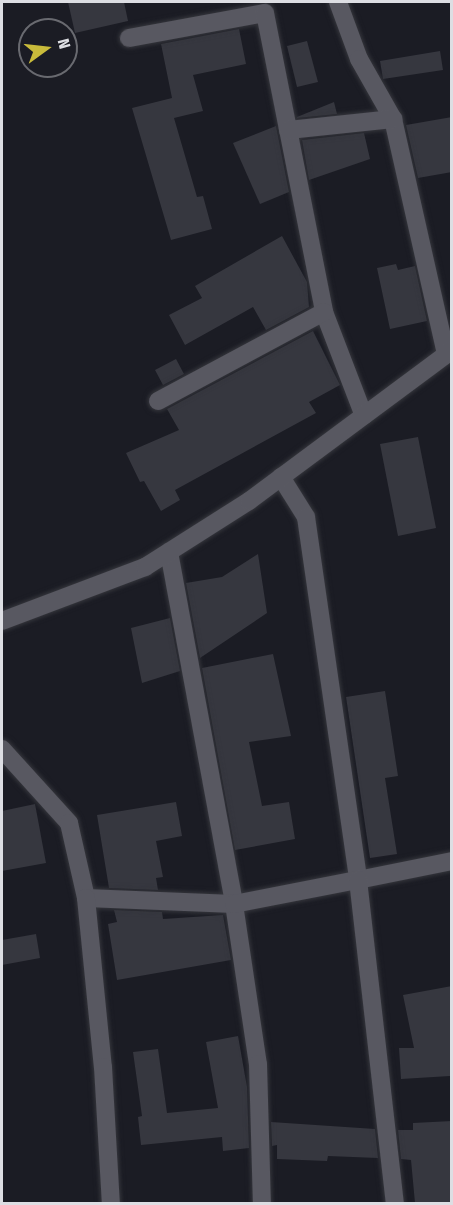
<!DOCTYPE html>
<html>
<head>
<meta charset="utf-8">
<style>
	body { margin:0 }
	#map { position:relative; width:453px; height:1205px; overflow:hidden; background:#1b1c24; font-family:"Fira Sans Condensed",sans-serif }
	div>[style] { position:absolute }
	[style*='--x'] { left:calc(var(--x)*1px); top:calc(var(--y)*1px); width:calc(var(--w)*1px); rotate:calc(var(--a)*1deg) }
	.building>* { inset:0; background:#36373f }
	.roads { filter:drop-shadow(0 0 2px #35363c) drop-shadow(0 0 2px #35363c) }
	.minor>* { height:18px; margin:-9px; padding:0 9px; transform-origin:9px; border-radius:9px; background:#585861 }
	span { translate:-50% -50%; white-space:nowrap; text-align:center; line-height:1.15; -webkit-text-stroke:4.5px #1b1c24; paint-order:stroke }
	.frame { position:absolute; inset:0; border:3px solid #dddee3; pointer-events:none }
	.north { position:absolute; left:18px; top:18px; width:60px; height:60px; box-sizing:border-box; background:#1b1c24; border:2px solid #696a70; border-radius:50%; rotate:75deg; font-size:16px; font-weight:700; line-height:24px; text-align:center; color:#dddee3 }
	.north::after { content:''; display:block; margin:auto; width:21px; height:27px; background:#c9bb3b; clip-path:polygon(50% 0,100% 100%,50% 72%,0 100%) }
</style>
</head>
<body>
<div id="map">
	<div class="building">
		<div style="clip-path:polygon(68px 2px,124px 2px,128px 21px,75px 33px)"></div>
		<div style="clip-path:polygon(239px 29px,246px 64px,193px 75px,203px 111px,174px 118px,197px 197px,203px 196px,212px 229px,171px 240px,132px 108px,172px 98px,161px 44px)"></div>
		<div style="clip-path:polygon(307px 41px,318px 82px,297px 87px,287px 46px)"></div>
		<div style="clip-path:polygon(440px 51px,443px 70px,383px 79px,380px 61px)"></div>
		<div style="clip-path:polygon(334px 102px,337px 114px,297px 118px,297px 117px)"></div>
		<div style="clip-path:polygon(452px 117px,452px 172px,418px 178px,406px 125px)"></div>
		<div style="clip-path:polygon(276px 126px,289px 192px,260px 204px,233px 143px)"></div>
		<div style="clip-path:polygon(364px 133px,370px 159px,309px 180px,302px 140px)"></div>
		<div style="clip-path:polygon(282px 236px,307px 282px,309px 307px,266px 330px,253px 307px,185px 345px,169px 315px,202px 298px,195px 286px)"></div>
		<div style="clip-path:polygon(396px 264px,398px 270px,415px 266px,427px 321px,390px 329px,377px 268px)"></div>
		<div style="clip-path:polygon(313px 331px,340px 385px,309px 402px,316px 413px,175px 490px,180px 500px,161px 511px,144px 481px,140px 482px,126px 453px,179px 430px,167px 409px)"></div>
		<div style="clip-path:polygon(176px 359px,184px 374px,163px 385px,155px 370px)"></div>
		<div style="clip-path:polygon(418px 437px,436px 528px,398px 536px,380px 444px)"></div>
		<div style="clip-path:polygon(258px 554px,267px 613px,200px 658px,186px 583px,222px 577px)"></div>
		<div style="clip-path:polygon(170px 618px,180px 671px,142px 683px,131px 628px)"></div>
		<div style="clip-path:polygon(273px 654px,291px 736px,249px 742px,262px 806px,289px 802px,295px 839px,235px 850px,202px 668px)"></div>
		<div style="clip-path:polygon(385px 691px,398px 776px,385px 778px,397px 854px,370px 858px,346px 697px)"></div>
		<div style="clip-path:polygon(176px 802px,182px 836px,156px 841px,163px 877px,156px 878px,158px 890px,109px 888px,97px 815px)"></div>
		<div style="clip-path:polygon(35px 804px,46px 863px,2px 871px,2px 811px)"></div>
		<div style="clip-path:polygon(114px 910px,162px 912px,163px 919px,223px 915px,231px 960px,117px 980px,108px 924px,117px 922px)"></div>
		<div style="clip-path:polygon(36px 934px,40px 958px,2px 965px,2px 940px)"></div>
		<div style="clip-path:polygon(452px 986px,450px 1076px,401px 1079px,399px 1048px,414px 1048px,403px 995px)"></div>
		<div style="clip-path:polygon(238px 1036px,247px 1087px,249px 1148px,223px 1151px,222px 1137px,141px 1145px,138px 1117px,142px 1116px,133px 1052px,158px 1049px,167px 1113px,218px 1108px,206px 1042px)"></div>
		<div style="clip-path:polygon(452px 1121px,452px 1203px,415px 1203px,411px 1160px,401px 1159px,398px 1130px,413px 1130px,413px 1123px)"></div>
		<div style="clip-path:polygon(271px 1122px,375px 1129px,378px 1158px,328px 1156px,327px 1161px,277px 1159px,277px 1145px,272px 1146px)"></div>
	</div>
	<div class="roads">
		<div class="minor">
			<div style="--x:338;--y:2;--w:61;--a:69.8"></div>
			<div style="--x:359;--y:59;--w:69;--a:60.5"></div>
			<div style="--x:393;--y:119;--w:241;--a:77.3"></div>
			<div style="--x:129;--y:38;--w:138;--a:-10.4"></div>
			<div style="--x:265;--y:13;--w:305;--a:78.8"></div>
			<div style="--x:324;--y:312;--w:111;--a:69"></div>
			<div style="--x:288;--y:130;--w:106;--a:-6"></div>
			<div style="--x:158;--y:401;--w:188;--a:-28.2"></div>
			<div style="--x:281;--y:477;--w:47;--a:58"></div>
			<div style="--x:306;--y:517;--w:367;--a:81.8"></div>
			<div style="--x:358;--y:880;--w:96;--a:-11.4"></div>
			<div style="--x:169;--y:552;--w:358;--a:79.5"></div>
			<div style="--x:234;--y:904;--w:162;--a:81.5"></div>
			<div style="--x:258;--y:1064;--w:140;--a:88.4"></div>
			<div style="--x:2;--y:621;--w:153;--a:-20.7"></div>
			<div style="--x:145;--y:567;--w:123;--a:-32.4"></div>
			<div style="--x:249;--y:501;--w:253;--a:-36.6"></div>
			<div style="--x:2;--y:749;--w:100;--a:47.8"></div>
			<div style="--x:69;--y:823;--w:77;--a:77.2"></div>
			<div style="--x:86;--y:898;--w:148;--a:2.3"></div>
			<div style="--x:234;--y:904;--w:126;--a:-11"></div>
			<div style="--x:358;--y:880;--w:326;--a:83.5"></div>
			<div style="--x:86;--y:898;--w:170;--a:84.3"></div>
			<div style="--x:103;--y:1067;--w:137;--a:86.7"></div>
		</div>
	</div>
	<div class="frame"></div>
	<div class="north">N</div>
</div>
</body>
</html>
